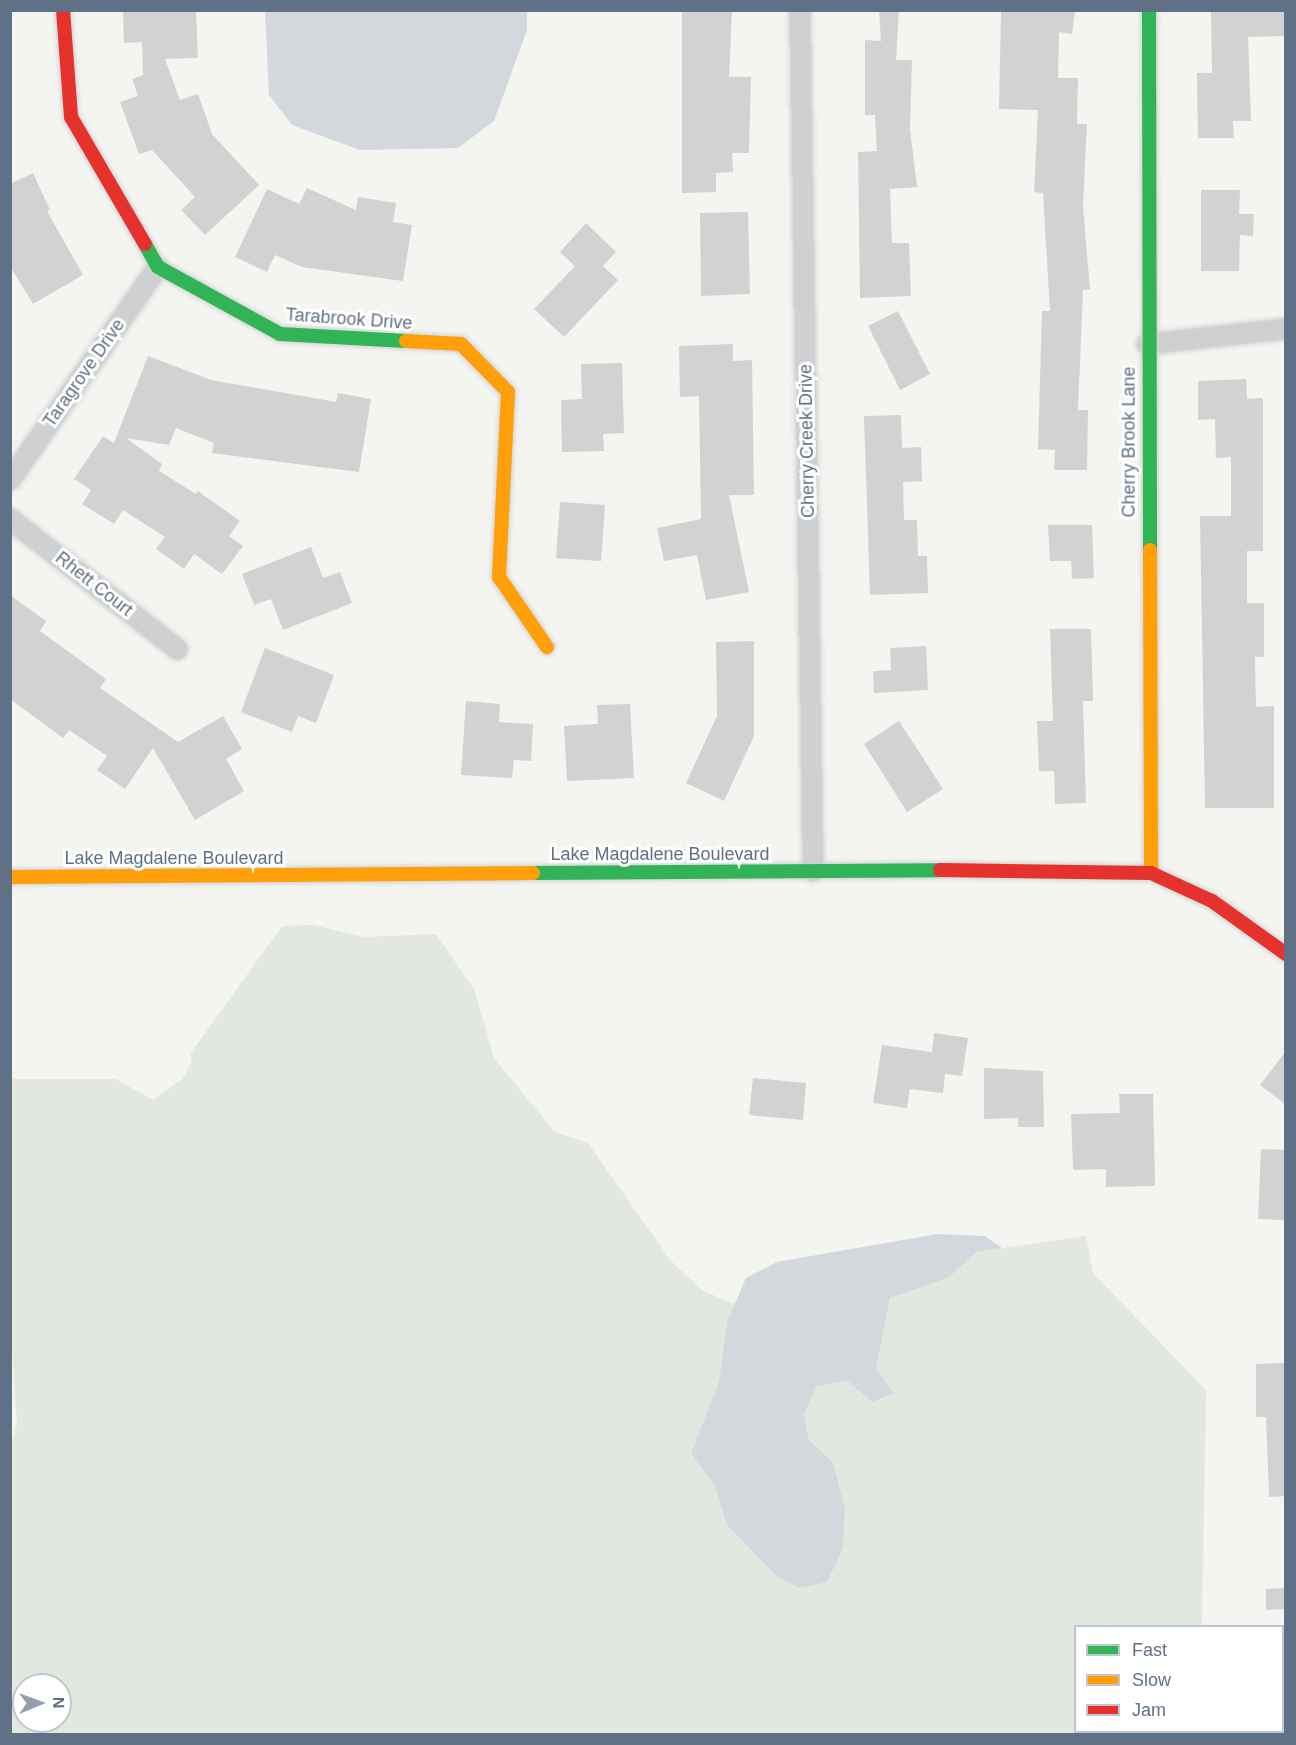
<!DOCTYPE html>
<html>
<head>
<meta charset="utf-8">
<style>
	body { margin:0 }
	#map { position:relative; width:1296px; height:1745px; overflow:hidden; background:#f4f4f1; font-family:Arial,sans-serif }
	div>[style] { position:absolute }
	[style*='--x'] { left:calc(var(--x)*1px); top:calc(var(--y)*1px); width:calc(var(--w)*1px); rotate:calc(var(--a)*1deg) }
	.green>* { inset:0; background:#e2e7df }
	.water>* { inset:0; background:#d2d8db }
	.building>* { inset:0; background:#d1d2d2 }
	.roads { filter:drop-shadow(0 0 2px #d0d2d3) drop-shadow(0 0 2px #d0d2d3) }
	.street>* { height:20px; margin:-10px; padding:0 10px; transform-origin:10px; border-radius:10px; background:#cfd0d1 }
	.fast>* { height:14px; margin:-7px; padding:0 7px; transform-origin:7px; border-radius:7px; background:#30b455 }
	.slow>* { height:14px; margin:-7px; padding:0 7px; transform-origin:7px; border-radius:7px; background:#ff9f0a }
	.jam>* { height:14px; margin:-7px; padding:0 7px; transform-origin:7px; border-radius:7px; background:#e5322d }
	span { translate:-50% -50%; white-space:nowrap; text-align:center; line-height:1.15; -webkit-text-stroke:6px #fff; paint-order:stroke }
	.street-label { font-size:18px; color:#617185 }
	.frame { position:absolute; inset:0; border:12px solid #617185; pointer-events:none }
	.legend { position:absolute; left:1074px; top:1625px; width:210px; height:108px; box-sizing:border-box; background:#fff; border:2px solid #c0c6ce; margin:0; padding:8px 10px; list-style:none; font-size:18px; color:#617185 }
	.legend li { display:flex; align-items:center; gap:12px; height:30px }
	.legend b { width:30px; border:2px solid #c0c6ce }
	.north { position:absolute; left:12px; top:1673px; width:60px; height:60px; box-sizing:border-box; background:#fff; border:2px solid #c0c6ce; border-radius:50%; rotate:89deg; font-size:16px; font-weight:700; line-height:24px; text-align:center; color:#617185 }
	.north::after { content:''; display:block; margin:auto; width:21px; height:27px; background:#949fab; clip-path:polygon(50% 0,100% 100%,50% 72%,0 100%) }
</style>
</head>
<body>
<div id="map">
	<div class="green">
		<div style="clip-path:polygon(evenodd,313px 925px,364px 937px,436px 934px,474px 989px,494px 1058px,555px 1132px,588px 1143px,671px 1261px,703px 1291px,735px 1304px,727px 1322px,719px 1381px,691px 1454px,714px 1485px,727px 1525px,756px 1552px,843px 1547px,845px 1508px,833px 1462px,809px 1440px,804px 1414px,817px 1386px,847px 1381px,872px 1402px,894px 1392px,876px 1368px,890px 1298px,948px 1278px,977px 1252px,1086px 1236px,1093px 1273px,1206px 1390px,1202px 1626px,1076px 1626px,1076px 1732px,1212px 1734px,11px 1734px,10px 1446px,17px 1425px,10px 1315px,10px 1079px,116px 1079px,153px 1100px,182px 1079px,192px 1062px,190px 1054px,282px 926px,313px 925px,24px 1685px,60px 1685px,60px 1721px,24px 1721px,24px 1685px)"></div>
	</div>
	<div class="water">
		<div style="clip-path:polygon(265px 11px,527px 11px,527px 30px,494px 121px,458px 148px,360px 150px,292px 125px,269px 95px)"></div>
		<div style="clip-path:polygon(937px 1234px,985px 1236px,1002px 1248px,977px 1252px,948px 1278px,890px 1298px,876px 1368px,894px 1393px,872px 1402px,847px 1381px,817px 1386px,804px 1414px,809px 1440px,833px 1462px,845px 1508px,843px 1548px,827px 1582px,799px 1588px,776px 1575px,727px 1525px,714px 1485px,691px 1454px,719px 1381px,727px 1322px,746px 1278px,777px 1262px)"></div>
	</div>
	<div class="building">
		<div style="clip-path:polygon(123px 10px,196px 10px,198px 58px,165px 59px,180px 100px,198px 94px,212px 134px,259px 185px,205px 235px,181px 210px,195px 197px,152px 150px,139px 154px,120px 102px,138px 96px,132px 79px,143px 75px,142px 42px,124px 43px)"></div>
		<div style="clip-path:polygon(682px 10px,732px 10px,729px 77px,751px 77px,749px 153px,732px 153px,733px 172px,716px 173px,716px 192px,682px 193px)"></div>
		<div style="clip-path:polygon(879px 10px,899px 10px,896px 60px,912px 60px,910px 130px,917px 187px,890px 189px,892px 243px,909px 243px,911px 296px,860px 298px,858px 152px,877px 151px,875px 115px,865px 115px,865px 40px,881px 41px)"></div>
		<div style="clip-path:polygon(1001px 10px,1075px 10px,1072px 34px,1059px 32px,1058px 78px,1078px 78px,1077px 124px,1087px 124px,1083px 206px,1090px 289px,1083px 290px,1078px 410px,1088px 410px,1087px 470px,1054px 470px,1055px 450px,1038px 449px,1042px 311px,1050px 311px,1043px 193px,1034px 192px,1038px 110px,999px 109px)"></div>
		<div style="clip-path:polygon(1211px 10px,1286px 10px,1286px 36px,1248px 37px,1251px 121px,1233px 121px,1234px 138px,1198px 138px,1197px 73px,1212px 73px)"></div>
		<div style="clip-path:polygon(33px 173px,50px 210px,47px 211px,83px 275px,33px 304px,10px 266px,10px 184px)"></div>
		<div style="clip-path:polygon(307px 188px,356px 210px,358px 197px,396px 203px,393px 222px,412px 225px,403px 281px,302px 267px,275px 255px,267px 272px,235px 257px,267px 189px,299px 204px)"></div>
		<div style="clip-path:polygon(1201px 190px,1240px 190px,1239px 214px,1254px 214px,1253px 236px,1240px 235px,1239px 271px,1201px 271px)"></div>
		<div style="clip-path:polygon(748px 212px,750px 294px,701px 296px,700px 213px)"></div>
		<div style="clip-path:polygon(586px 223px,616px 252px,603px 266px,618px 280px,564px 337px,534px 309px,575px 266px,560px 252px)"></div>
		<div style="clip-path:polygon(898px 311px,930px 374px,900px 390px,868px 326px)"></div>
		<div style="clip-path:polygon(733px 344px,733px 361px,752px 360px,754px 495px,729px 495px,749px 592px,706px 600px,697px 555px,664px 561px,657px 528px,701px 519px,699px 396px,680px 397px,679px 346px)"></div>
		<div style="clip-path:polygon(148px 356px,211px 380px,336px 402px,338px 393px,371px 399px,359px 472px,212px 453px,214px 443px,176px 428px,169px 445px,126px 438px,162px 464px,159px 471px,196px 494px,198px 491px,240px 521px,229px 536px,243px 546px,222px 574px,194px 554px,184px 569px,156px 549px,165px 537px,123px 510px,114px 524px,82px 504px,91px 490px,74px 479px,103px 436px,114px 443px)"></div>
		<div style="clip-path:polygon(622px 363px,624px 433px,603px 434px,604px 451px,562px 452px,561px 400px,582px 399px,581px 364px)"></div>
		<div style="clip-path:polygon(1246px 379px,1247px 399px,1263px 398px,1263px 551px,1247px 551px,1247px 603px,1264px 603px,1264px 657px,1255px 657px,1256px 707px,1274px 706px,1274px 808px,1205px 808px,1200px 516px,1231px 516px,1231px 457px,1216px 458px,1215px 419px,1198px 420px,1198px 381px)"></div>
		<div style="clip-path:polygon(901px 415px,902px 448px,921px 447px,922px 481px,903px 482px,904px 520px,917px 520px,918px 556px,927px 556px,928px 593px,870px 595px,864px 416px)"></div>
		<div style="clip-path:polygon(560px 502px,605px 505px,601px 561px,556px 558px)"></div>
		<div style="clip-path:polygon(1048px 525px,1092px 525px,1094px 578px,1072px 579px,1071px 561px,1050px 561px)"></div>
		<div style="clip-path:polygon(311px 547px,323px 578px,340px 572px,352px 603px,283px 630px,271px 599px,254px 605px,242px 574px)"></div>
		<div style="clip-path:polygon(10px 595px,46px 621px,40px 631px,106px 679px,100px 688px,178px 742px,223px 716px,242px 749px,226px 759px,244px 791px,195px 820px,153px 748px,125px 789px,97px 770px,107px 756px,69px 730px,63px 738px,10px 699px)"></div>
		<div style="clip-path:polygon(1050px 629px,1091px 629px,1093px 701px,1083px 701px,1086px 803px,1055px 804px,1054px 771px,1039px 771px,1037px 721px,1053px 721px)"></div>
		<div style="clip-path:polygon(754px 641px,754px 736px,724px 801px,686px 783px,717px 716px,716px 642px)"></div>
		<div style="clip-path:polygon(926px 646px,928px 690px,874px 693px,873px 671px,891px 670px,890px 648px)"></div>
		<div style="clip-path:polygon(265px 648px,334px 675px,316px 723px,298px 716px,292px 732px,241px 712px)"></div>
		<div style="clip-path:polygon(466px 701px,500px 704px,499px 722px,533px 724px,531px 761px,514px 760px,512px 778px,461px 775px)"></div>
		<div style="clip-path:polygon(630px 704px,634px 778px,567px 781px,564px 726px,598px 724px,597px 705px)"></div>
		<div style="clip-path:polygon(899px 721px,943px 789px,907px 812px,864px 744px)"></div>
		<div style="clip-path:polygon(934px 1033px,968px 1038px,962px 1076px,945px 1074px,943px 1093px,910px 1089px,907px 1108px,873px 1103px,882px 1045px,932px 1052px)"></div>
		<div style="clip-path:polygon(1286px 1051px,1286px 1105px,1260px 1085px)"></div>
		<div style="clip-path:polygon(984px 1068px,1043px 1071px,1044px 1127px,1018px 1127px,1018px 1118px,984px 1119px)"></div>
		<div style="clip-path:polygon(753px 1078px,806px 1083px,803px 1120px,749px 1115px)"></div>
		<div style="clip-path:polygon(1119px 1094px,1153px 1094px,1155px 1186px,1106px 1187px,1106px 1169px,1073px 1170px,1071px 1114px,1120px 1113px)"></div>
		<div style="clip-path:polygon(1261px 1149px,1286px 1150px,1286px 1220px,1258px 1219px)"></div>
		<div style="clip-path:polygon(1286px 1363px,1286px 1496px,1269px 1497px,1266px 1417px,1256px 1417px,1256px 1364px)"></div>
		<div style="clip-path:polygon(1286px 1588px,1286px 1609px,1266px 1610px,1266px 1589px)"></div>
	</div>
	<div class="roads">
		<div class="street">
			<div style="--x:800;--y:10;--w:861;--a:89.13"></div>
			<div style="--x:1147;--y:344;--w:140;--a:-6.2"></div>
			<div style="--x:10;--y:480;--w:259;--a:-55.2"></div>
			<div style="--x:10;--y:519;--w:212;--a:37.9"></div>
		</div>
		<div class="fast">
			<div style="--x:1149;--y:10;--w:540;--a:89.89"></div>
			<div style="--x:145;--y:244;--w:26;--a:61"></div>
			<div style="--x:158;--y:267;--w:139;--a:28.8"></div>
			<div style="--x:280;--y:334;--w:126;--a:3.2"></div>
			<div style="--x:533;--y:873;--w:407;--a:-0.4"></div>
		</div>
		<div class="slow">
			<div style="--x:406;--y:341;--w:55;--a:3.1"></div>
			<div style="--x:461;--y:344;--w:67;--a:45.6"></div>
			<div style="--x:508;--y:392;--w:185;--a:92.8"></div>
			<div style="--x:499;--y:577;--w:85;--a:55.6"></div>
			<div style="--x:1150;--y:550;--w:323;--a:89.8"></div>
			<div style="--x:10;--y:877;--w:523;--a:-0.44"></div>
		</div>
		<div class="jam">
			<div style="--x:63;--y:10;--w:107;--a:85.7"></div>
			<div style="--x:71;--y:117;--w:147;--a:59.8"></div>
			<div style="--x:940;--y:870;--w:211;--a:0.8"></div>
			<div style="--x:1151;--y:873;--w:67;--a:24.7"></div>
			<div style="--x:1212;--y:901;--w:91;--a:35.6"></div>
		</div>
	</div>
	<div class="street-label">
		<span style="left:349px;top:319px;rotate:4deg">Tarabrook Drive</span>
		<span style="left:84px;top:373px;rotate:-55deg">Taragrove Drive</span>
		<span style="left:807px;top:441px;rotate:-91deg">Cherry Creek Drive</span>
		<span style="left:1129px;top:442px;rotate:-90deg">Cherry Brook Lane</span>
		<span style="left:94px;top:584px;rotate:38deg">Rhett Court</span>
		<span style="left:660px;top:854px">Lake Magdalene Boulevard</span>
		<span style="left:174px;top:858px">Lake Magdalene Boulevard</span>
	</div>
	<div class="frame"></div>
	<ul class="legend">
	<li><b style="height:8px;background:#30b455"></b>Fast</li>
	<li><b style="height:8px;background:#ff9f0a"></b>Slow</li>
	<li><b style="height:8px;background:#e5322d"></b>Jam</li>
	</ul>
	<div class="north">N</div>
</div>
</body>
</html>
